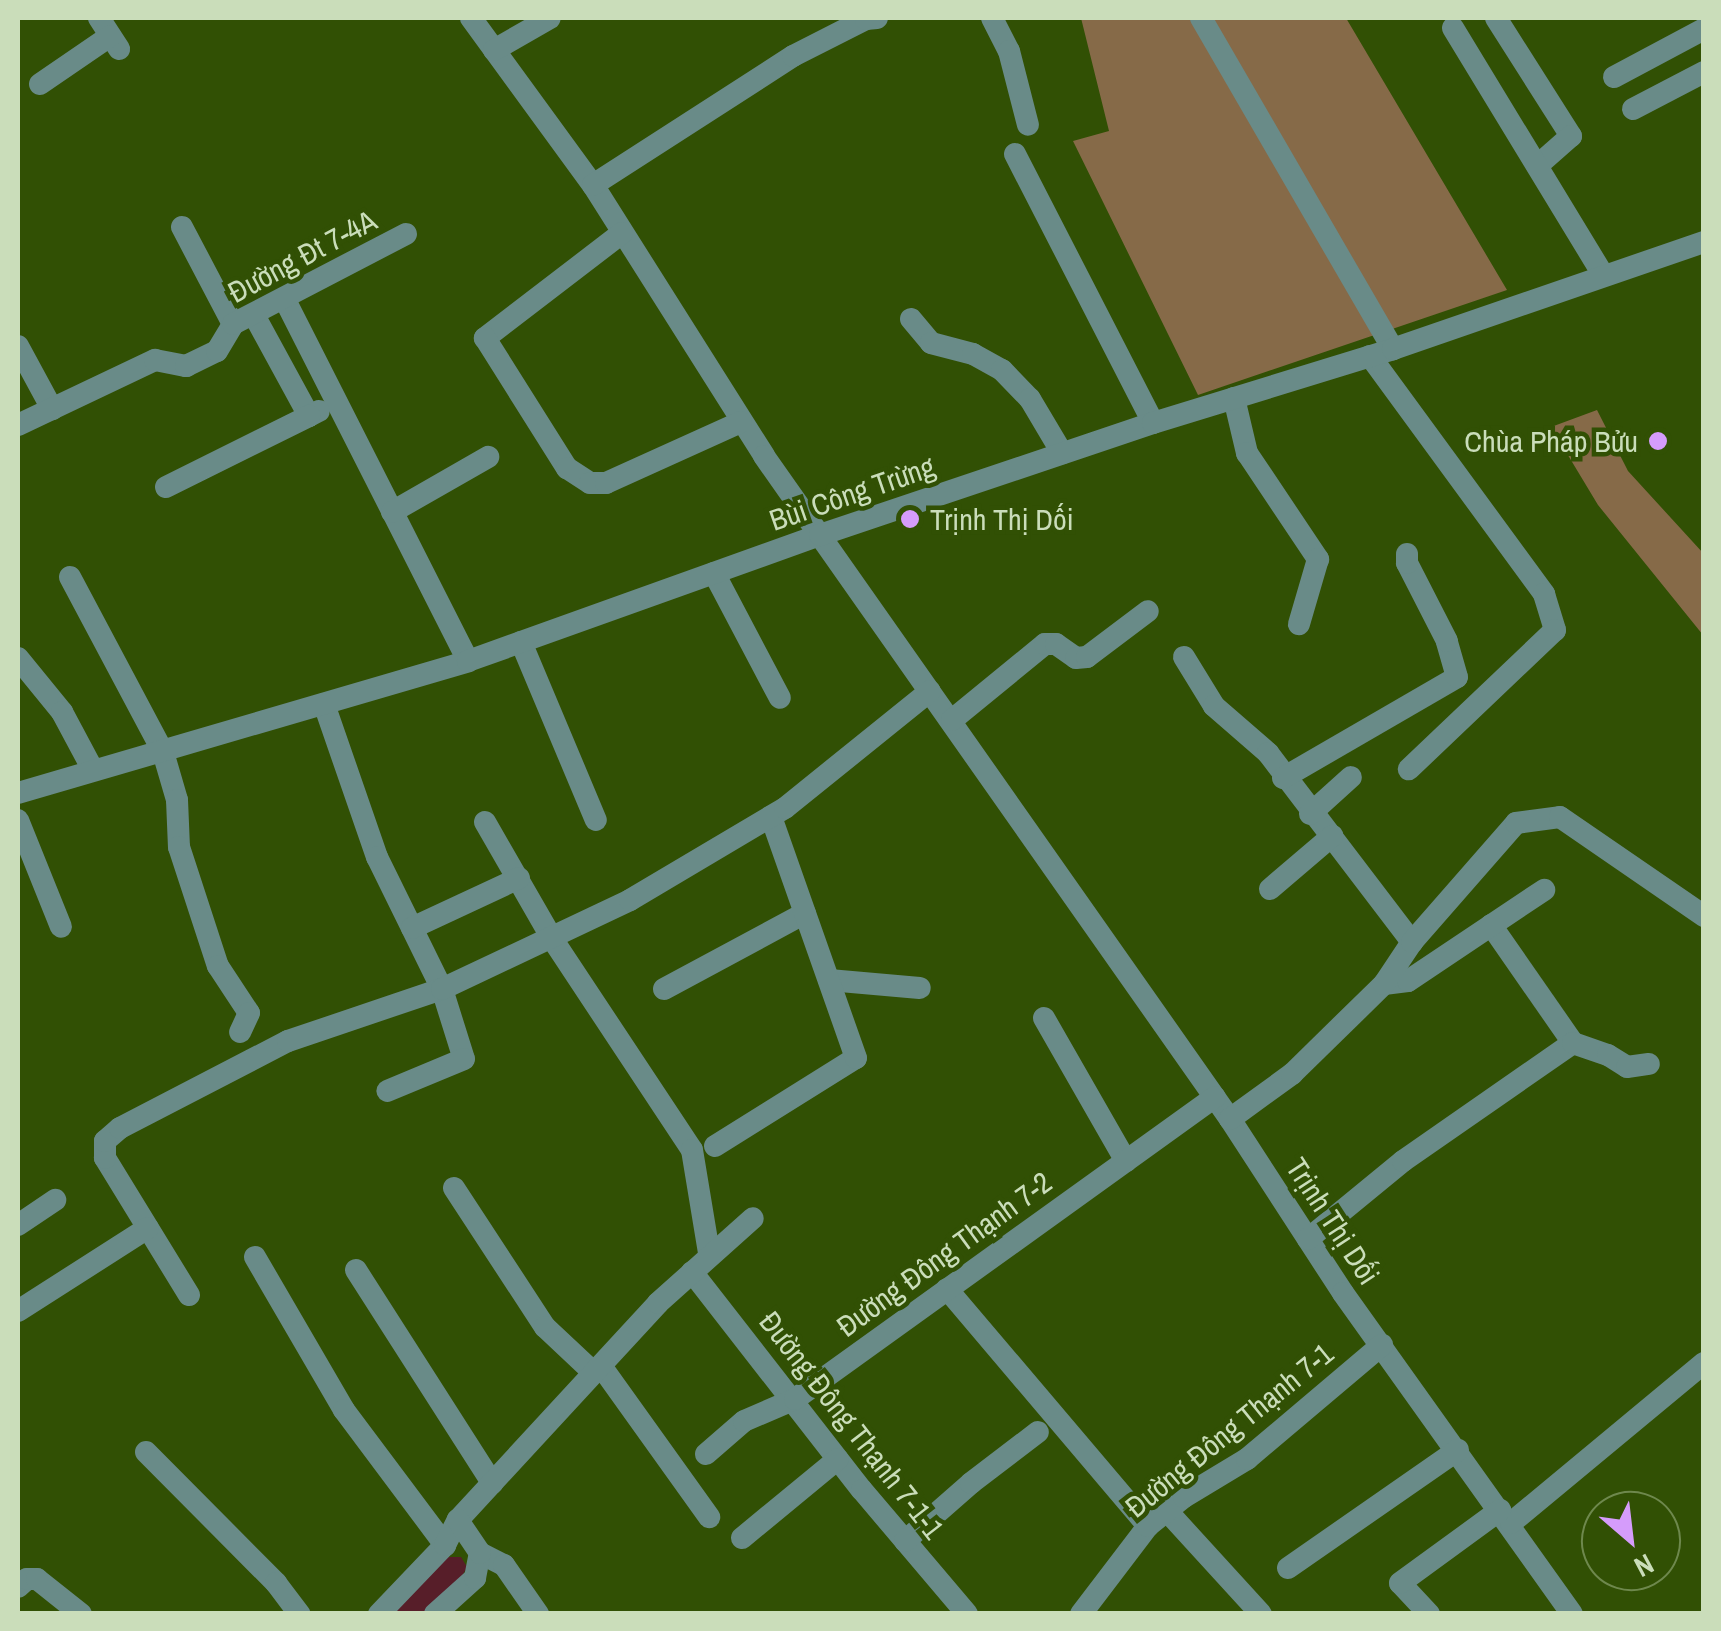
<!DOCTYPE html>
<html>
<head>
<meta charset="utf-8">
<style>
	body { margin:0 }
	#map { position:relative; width:1721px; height:1631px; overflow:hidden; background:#315004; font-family:"Archivo Narrow",sans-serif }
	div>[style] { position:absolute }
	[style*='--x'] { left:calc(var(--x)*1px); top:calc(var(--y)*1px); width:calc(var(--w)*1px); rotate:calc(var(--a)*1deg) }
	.green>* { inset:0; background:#866a48 }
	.water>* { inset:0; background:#571e29 }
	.minor>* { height:22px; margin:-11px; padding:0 11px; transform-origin:11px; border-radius:11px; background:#698b88 }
	.dots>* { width:28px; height:28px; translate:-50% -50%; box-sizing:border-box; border:5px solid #315004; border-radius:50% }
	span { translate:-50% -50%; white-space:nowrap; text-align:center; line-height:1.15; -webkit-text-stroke:9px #315004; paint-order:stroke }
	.street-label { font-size:30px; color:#caddba }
	.poi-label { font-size:30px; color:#caddba }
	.right { translate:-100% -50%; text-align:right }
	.left { translate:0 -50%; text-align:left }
	.frame { position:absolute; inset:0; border:20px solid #caddba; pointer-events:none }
	.north { position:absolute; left:1581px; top:1491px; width:100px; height:100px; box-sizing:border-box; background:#315004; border:2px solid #6e884d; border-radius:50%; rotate:152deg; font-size:28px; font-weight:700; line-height:40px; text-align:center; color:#caddba }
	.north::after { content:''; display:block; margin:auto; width:35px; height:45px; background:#d59cfb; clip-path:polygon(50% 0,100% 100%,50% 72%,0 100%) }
</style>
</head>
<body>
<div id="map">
	<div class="green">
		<div style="clip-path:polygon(1081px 18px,1346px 18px,1507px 290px,1198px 395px,1073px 141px,1109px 131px)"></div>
		<div style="clip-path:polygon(1597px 410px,1628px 471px,1703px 553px,1703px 635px,1598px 505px,1551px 427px)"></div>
	</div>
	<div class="water">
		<div style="clip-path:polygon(447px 1557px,461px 1557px,467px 1567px,459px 1582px,428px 1613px,393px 1614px)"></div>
	</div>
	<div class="minor">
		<div style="--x:99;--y:18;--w:37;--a:57"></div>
		<div style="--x:471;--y:18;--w:207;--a:53.9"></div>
		<div style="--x:593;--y:185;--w:320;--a:57.7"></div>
		<div style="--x:764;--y:456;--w:810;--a:54.9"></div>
		<div style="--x:1230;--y:1119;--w:207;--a:57"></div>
		<div style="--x:1343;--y:1293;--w:394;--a:54.5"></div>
		<div style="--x:992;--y:18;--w:37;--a:63"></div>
		<div style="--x:1009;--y:51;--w:76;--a:75.6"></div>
		<div style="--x:1201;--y:18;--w:383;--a:59.9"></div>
		<div style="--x:1496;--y:18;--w:140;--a:57.6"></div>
		<div style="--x:1571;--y:136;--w:45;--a:138.6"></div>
		<div style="--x:1453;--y:28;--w:289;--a:58.7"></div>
		<div style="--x:494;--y:50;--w:64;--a:-29.7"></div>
		<div style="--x:1614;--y:77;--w:102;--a:-28.1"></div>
		<div style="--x:40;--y:84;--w:85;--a:-34.4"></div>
		<div style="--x:1633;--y:109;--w:80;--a:-27.5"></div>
		<div style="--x:1015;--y:154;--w:302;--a:62.8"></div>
		<div style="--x:593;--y:185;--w:238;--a:-32.8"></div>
		<div style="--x:793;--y:56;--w:82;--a:-26.9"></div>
		<div style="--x:866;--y:19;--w:11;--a:-5"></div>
		<div style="--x:182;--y:227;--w:110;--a:62.3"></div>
		<div style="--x:622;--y:233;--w:173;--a:142.5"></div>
		<div style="--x:485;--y:338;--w:154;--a:57.8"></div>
		<div style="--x:567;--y:468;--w:27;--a:33"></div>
		<div style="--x:590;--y:483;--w:16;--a:0"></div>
		<div style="--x:606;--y:483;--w:148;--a:-24.3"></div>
		<div style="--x:284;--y:298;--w:407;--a:63.1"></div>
		<div style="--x:254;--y:315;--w:115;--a:61.4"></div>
		<div style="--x:309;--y:416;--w:11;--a:-27"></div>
		<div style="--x:911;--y:319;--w:31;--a:50"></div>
		<div style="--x:931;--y:343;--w:43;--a:14.7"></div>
		<div style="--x:973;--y:354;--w:33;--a:29"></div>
		<div style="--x:1002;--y:370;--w:40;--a:46"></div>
		<div style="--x:1030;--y:399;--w:63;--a:59.3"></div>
		<div style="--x:18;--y:346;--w:72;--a:61.6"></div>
		<div style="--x:1370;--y:356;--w:295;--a:53.8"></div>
		<div style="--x:1544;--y:594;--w:38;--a:73"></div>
		<div style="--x:1555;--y:630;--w:202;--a:136.4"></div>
		<div style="--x:1234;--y:398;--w:57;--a:76.7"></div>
		<div style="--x:1247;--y:453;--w:128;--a:56.2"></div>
		<div style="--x:1318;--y:559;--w:68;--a:106.3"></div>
		<div style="--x:18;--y:425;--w:152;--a:-25.4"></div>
		<div style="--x:155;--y:360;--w:32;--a:11"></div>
		<div style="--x:186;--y:366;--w:34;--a:-26"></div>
		<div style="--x:217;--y:351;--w:31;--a:-59"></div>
		<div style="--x:233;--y:324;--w:195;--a:-27.5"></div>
		<div style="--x:166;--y:487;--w:160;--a:-26.4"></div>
		<div style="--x:392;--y:512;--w:111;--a:-29.8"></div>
		<div style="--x:714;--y:573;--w:141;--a:62.2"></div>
		<div style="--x:70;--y:577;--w:198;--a:62"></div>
		<div style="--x:163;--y:752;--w:50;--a:73.7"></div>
		<div style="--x:177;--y:800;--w:47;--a:87.6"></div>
		<div style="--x:179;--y:847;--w:125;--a:71.9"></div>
		<div style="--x:218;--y:966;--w:56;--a:56.6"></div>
		<div style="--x:249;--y:1013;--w:21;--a:115"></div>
		<div style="--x:521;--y:642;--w:193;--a:67.2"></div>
		<div style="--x:1184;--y:657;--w:57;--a:58.5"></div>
		<div style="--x:1214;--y:706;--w:72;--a:41"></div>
		<div style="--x:1268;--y:753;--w:238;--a:52.7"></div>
		<div style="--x:18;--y:658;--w:70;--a:50.8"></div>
		<div style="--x:62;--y:712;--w:66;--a:61.9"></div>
		<div style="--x:324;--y:704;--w:162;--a:70.9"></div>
		<div style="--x:377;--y:857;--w:147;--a:63.8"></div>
		<div style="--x:442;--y:989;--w:73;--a:72.6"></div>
		<div style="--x:464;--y:1059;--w:83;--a:157.4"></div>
		<div style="--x:952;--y:720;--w:120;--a:-39.3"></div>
		<div style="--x:1045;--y:644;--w:11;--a:0"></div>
		<div style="--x:1056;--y:644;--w:24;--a:35"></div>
		<div style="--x:1076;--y:658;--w:11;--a:-5"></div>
		<div style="--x:1087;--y:657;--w:76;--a:-37"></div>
		<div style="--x:1283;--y:778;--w:201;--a:-30.1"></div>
		<div style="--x:1457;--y:677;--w:37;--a:-106"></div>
		<div style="--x:1447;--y:641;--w:88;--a:-117.1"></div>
		<div style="--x:1407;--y:563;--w:9;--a:-90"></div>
		<div style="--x:18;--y:793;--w:469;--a:-16.3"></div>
		<div style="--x:468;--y:661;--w:374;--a:-19.7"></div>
		<div style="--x:820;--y:535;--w:351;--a:-18.6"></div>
		<div style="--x:1153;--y:423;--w:251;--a:-17.1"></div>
		<div style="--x:1393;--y:349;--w:329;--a:-19"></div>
		<div style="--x:1310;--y:814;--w:55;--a:-42.1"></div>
		<div style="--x:18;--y:820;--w:115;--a:68.1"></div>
		<div style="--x:485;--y:822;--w:133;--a:60.1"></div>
		<div style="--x:551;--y:937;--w:255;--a:56.5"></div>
		<div style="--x:692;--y:1150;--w:104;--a:80.6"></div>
		<div style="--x:1270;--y:889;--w:82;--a:-40.5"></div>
		<div style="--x:1491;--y:925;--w:144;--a:55.2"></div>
		<div style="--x:412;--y:928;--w:118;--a:-25"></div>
		<div style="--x:829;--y:980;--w:91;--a:5"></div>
		<div style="--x:1384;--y:984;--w:24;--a:-7"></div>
		<div style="--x:1408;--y:981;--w:164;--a:-33.8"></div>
		<div style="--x:664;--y:989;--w:160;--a:-28.3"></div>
		<div style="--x:1044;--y:1018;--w:165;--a:60.2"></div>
		<div style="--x:1230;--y:1119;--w:77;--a:-36"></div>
		<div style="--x:1292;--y:1074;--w:129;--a:-44.4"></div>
		<div style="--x:1384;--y:984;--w:50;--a:-56.3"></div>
		<div style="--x:1412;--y:942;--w:158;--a:-48.8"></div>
		<div style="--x:1516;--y:823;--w:44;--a:-7.8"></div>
		<div style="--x:1560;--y:817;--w:175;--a:34.5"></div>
		<div style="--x:715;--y:1146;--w:166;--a:-32"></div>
		<div style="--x:856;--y:1058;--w:256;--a:-109.4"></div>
		<div style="--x:454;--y:1188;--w:166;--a:56.8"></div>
		<div style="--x:545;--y:1327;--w:67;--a:43.2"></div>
		<div style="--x:18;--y:1225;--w:45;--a:-34"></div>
		<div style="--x:1308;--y:1239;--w:123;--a:-39.4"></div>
		<div style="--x:1403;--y:1161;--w:207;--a:-34.8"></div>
		<div style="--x:1573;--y:1043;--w:37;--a:19"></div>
		<div style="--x:1608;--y:1055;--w:22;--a:32"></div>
		<div style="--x:1627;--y:1067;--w:22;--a:-8"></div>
		<div style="--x:255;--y:1257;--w:177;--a:59.8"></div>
		<div style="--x:344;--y:1410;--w:169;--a:53.2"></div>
		<div style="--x:356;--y:1270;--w:253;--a:57.4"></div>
		<div style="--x:692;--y:1272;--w:276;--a:52.1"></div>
		<div style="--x:862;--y:1490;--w:162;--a:49.7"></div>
		<div style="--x:947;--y:1289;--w:311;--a:49.7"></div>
		<div style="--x:189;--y:1295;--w:161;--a:-121.5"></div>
		<div style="--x:105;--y:1158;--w:17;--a:-90"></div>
		<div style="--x:105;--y:1141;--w:20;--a:-41"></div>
		<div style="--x:120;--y:1128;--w:189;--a:-27.4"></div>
		<div style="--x:288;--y:1041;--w:163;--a:-18.7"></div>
		<div style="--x:442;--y:989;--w:208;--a:-25.3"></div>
		<div style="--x:630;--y:900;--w:180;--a:-30.7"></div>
		<div style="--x:785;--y:808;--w:186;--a:-38.9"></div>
		<div style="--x:18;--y:1311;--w:154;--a:-32.6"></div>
		<div style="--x:601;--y:1366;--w:186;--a:54.4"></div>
		<div style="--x:146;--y:1452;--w:185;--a:45.2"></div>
		<div style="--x:276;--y:1583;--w:39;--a:53"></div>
		<div style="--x:706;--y:1454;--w:50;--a:-41"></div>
		<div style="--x:744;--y:1421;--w:56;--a:-23.3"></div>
		<div style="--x:795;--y:1399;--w:517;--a:-35.72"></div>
		<div style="--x:1167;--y:1511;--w:139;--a:47.6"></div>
		<div style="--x:1511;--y:1523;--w:251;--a:-39.7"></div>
		<div style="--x:742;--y:1538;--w:124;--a:-39.5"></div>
		<div style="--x:905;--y:1541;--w:88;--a:-41.3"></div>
		<div style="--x:971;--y:1483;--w:84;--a:-37.3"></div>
		<div style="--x:480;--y:1553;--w:27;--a:27"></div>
		<div style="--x:504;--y:1565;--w:60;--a:55.2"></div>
		<div style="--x:1288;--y:1568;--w:207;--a:-34.8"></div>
		<div style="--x:18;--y:1587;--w:12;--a:-42"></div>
		<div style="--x:27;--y:1579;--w:10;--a:0"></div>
		<div style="--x:37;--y:1579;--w:56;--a:38.5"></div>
		<div style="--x:379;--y:1614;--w:95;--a:-46.3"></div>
		<div style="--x:445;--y:1545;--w:28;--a:-63"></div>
		<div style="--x:458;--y:1520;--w:295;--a:-47.3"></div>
		<div style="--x:658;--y:1303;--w:127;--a:-41.8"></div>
		<div style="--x:435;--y:1614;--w:54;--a:-42"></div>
		<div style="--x:475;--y:1578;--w:25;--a:-79"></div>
		<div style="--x:480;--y:1553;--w:40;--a:-124"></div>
		<div style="--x:1081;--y:1614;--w:111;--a:-52.7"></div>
		<div style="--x:1148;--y:1526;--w:46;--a:-38.9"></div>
		<div style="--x:1184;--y:1497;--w:74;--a:-31.1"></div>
		<div style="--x:1247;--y:1459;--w:177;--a:-40.2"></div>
		<div style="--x:1429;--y:1614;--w:42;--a:-133.1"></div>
		<div style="--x:1400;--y:1583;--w:124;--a:-36.1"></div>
	</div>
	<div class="dots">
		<div style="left:1658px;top:441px;background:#d59cfb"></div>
		<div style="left:910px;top:519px;background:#d59cfb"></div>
	</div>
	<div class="street-label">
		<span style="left:302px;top:256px;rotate:-28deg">Đường Đt 7-4A</span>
		<span style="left:852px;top:493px;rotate:-19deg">Bùi Công Trừng</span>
		<span style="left:1333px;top:1221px;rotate:57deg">Trịnh Thị Dối</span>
		<span style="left:944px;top:1254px;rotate:-36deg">Đường Đông Thạnh 7-2</span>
		<span style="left:852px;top:1425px;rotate:52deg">Đường Đông Thạnh 7-1-1</span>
		<span style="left:1229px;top:1430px;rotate:-39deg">Đường Đông Thạnh 7-1</span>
	</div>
	<div class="poi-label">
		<span class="right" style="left:1638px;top:441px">Chùa Pháp Bửu</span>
		<span class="left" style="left:930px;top:519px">Trịnh Thị Dối</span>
	</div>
	<div class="frame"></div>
	<div class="north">N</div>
</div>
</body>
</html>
